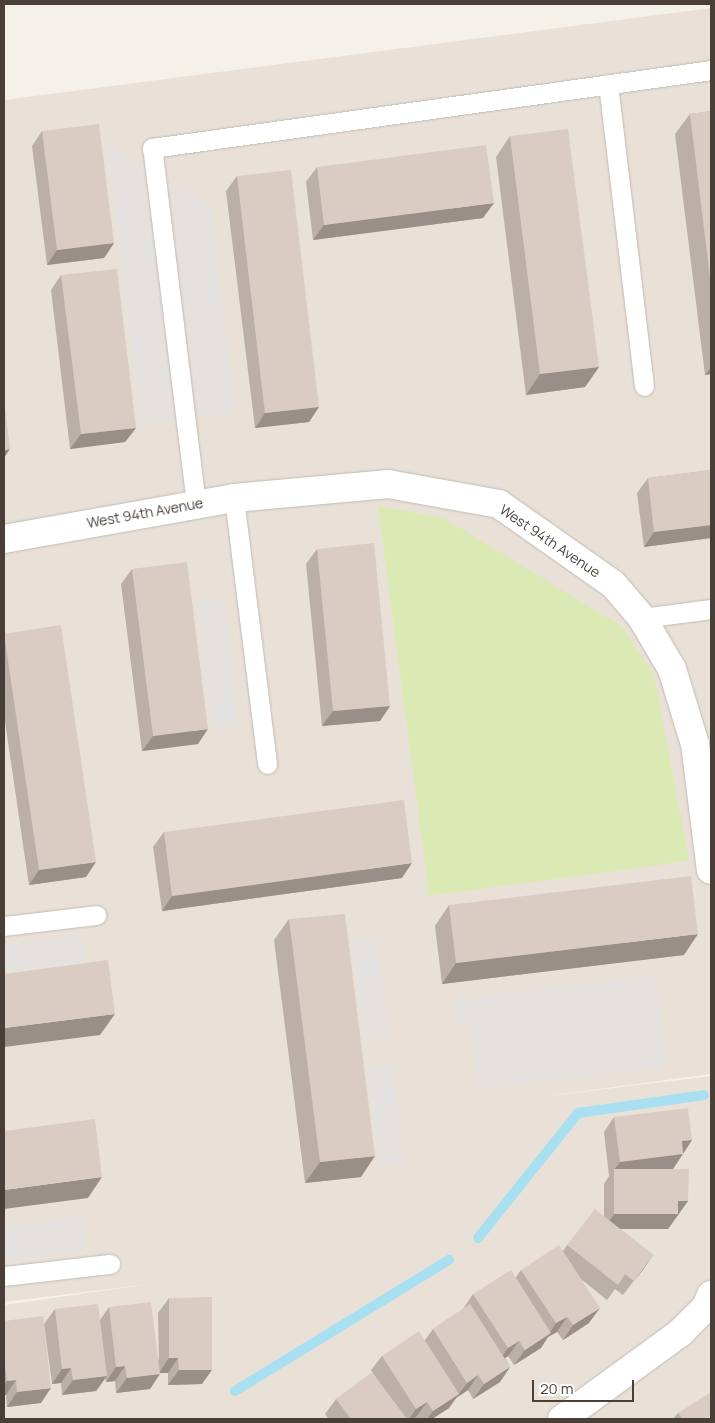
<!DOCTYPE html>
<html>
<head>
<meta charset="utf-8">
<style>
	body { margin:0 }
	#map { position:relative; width:715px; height:1423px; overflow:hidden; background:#f5f0ea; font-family:Manrope,sans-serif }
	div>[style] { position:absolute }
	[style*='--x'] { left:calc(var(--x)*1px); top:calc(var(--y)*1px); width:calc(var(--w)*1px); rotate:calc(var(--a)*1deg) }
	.residential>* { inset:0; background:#e9e1d8 }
	.green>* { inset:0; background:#dbe9b4 }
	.parking>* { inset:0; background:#e4e1df }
	.stream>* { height:10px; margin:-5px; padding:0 5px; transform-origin:5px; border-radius:5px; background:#a8e0f1 }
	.roads { filter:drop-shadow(0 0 1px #c4b9b0) drop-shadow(0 0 1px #c4b9b0) }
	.lane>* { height:19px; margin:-9.5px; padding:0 9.5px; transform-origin:9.5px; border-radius:9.5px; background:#fff }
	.street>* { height:28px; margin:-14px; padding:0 14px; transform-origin:14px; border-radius:14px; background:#fff }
	.wall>* { inset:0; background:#bbafa8 }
	.shaded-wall>* { inset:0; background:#998f88 }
	.building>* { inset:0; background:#daccc3 }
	span { translate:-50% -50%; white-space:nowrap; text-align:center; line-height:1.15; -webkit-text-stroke:5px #fff; paint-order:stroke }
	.street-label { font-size:14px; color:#493f38 }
	.frame { position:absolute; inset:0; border:5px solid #493f38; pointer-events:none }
	.scale { position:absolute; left:532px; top:1380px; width:102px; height:22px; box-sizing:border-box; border:2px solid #493f38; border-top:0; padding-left:6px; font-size:15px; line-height:18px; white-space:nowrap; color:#493f38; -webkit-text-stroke:4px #fff; paint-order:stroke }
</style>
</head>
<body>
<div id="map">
	<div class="residential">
		<div style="clip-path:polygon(711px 8px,711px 1074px,532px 1098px,711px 1076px,711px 1419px,4px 1419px,4px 1305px,150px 1284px,4px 1302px,4px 100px)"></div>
	</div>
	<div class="green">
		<div style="clip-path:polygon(378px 506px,444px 518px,621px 626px,654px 674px,689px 861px,429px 896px)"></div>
	</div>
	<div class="parking">
		<div style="clip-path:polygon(108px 146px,210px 205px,235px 412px,141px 423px)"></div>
		<div style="clip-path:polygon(224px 597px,238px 726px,213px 729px,198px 601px)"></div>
		<div style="clip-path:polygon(82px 936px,85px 962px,4px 972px,4px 945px)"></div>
		<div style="clip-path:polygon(376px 938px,389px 1036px,364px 1039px,351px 941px)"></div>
		<div style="clip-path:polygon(655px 975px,666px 1066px,479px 1089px,471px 1026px,456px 1027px,453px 1000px)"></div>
		<div style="clip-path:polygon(392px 1065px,404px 1163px,379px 1166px,367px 1069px)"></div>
		<div style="clip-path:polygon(82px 1216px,86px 1250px,4px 1260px,4px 1226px)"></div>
	</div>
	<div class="stream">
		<div style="--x:478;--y:1238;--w:160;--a:-51.3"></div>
		<div style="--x:578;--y:1113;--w:127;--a:-8.1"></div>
		<div style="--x:235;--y:1391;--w:251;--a:-31.5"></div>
	</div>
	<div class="roads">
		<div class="lane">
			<div style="--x:608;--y:84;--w:304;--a:83.2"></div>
			<div style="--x:234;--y:498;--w:268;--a:82.9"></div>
			<div style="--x:196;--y:504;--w:359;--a:-97"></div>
			<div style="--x:152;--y:148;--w:564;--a:-7.94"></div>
			<div style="--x:642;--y:618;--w:70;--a:-7.4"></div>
			<div style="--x:4;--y:926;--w:93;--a:-6.8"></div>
			<div style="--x:4;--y:1276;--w:107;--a:-6.5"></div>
		</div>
		<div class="street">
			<div style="--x:4;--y:539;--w:234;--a:-10.1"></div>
			<div style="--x:234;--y:498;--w:155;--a:-5.2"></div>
			<div style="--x:388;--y:484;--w:113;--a:10.2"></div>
			<div style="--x:499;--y:504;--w:139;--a:35.1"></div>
			<div style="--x:613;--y:584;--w:45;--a:49.5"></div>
			<div style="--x:642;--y:618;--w:59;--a:59.5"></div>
			<div style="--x:672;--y:669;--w:78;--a:73"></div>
			<div style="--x:695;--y:744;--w:127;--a:82.8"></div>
			<div style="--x:562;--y:1419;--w:146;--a:-36.1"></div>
			<div style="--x:680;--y:1333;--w:37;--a:-45"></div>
			<div style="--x:706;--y:1307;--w:13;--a:-67"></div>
		</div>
	</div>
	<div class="wall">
		<div style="clip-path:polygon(711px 111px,711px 374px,705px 375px,675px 134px,690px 114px)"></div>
		<div style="clip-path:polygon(42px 131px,114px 243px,104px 258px,47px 265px,32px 146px)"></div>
		<div style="clip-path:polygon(510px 136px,599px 367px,585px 387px,526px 395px,496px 157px)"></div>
		<div style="clip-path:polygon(317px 167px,483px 218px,313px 240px,306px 182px)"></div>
		<div style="clip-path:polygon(237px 176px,319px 407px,309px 422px,255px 428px,226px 191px)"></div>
		<div style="clip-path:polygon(61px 275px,136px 428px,125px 442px,70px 449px,51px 290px)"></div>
		<div style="clip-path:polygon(711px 470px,711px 538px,644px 547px,637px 493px,648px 478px)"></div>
		<div style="clip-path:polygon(317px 549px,390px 706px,380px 721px,322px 726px,306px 564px)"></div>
		<div style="clip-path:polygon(132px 569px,198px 744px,142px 751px,121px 584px)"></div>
		<div style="clip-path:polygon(4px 634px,86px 877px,29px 885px,4px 715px)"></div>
		<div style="clip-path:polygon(164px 832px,402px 878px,162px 911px,153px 847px)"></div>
		<div style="clip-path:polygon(449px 905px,684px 955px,442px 984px,435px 926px)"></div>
		<div style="clip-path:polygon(289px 919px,361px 1177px,305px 1183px,274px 940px)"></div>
		<div style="clip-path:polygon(614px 1117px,692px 1140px,673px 1169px,688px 1201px,668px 1229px,620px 1229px,653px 1255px,623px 1295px,615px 1289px,607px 1300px,581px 1279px,589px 1323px,563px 1340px,557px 1332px,548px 1337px,541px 1348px,514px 1365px,508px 1356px,505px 1358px,510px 1367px,500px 1382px,473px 1399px,468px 1390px,456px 1398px,449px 1408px,432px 1419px,418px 1419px,416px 1417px,413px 1419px,329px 1419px,325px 1414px,336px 1399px,376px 1378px,371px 1370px,382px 1356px,425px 1340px,433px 1329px,463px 1309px,473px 1294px,516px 1277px,521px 1270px,563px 1251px,567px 1245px,604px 1216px,604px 1184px,609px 1176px,604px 1132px)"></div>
		<div style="clip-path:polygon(169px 1298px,202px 1384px,168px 1385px,168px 1373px,160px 1373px,150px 1389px,116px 1393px,115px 1381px,106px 1382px,105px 1378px,96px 1391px,62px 1395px,61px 1383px,52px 1384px,44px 1324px,55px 1309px,100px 1320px,109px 1307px,159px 1360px,158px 1313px)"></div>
		<div style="clip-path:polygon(4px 1321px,41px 1403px,7px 1407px,6px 1395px,4px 1395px)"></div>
		<div style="clip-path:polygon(678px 1413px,711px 1419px,673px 1419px)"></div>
	</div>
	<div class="shaded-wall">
		<div style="clip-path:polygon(494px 203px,483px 218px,313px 240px,324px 225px)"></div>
		<div style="clip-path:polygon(114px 243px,104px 258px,47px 265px,57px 250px)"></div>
		<div style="clip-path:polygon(599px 367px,585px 387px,526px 395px,540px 374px)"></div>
		<div style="clip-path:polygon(711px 367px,711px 374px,705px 375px)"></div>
		<div style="clip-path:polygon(319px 407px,309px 422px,255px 428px,265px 413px)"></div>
		<div style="clip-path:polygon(136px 428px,125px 442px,70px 449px,81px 434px)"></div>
		<div style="clip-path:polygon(10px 449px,4px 458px,4px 450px)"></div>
		<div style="clip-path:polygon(711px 525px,711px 538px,644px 547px,654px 532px)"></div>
		<div style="clip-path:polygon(390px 706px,380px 721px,322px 726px,333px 711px)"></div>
		<div style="clip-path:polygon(208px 729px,198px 744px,142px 751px,153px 736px)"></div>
		<div style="clip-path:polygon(96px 862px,86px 877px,29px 885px,39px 870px)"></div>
		<div style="clip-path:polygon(412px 863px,402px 878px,162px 911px,172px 896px)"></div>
		<div style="clip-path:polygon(698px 934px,684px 955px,442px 984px,456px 963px)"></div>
		<div style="clip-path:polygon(115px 1014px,100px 1035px,4px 1047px,4px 1028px)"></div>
		<div style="clip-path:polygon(692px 1140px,673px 1169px,614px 1170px,620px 1162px,682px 1141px)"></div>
		<div style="clip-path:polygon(375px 1156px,361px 1177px,305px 1183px,320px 1162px)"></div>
		<div style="clip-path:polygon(102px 1177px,88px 1198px,4px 1209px,4px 1190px)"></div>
		<div style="clip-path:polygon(678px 1201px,688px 1201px,668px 1229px,604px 1229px,614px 1214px)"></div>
		<div style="clip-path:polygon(653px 1255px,643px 1270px,623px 1295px,634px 1281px)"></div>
		<div style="clip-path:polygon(600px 1308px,589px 1323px,563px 1340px,573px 1325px)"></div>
		<div style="clip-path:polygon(567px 1317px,557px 1332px,548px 1337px,541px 1348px,514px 1365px,525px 1350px,549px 1334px,556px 1323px)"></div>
		<div style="clip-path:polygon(519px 1341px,508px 1356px,498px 1363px,508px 1348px)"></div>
		<div style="clip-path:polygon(169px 1358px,178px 1358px,168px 1373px,159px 1373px)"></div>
		<div style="clip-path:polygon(125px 1366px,115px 1381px,106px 1382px,116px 1367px)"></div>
		<div style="clip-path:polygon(510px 1367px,500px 1382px,473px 1399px,484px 1384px)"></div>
		<div style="clip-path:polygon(71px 1368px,61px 1383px,52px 1384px,62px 1369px)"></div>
		<div style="clip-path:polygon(179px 1370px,212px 1370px,202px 1384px,168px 1385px)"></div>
		<div style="clip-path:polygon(160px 1374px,150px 1389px,116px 1393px,127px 1378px)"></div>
		<div style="clip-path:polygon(478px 1375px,468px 1390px,456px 1398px,467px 1383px)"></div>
		<div style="clip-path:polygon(107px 1376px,96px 1391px,62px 1395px,73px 1380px)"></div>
		<div style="clip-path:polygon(16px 1380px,6px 1395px,4px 1395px,4px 1385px,7px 1381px)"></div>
		<div style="clip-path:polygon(51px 1388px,41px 1403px,7px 1407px,17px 1392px)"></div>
		<div style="clip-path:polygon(459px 1394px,449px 1408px,432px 1419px,427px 1419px,433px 1411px)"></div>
		<div style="clip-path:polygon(427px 1402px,416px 1417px,413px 1419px,409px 1419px,416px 1409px)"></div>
	</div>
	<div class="building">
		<div style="clip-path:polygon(711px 111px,711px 286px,690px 114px)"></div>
		<div style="clip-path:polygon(99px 124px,114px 243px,57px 250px,42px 131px)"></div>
		<div style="clip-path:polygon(568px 129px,599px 367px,540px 374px,510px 136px)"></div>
		<div style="clip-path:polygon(486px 145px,494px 203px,324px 225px,317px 167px)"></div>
		<div style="clip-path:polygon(291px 170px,319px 407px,265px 413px,237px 176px)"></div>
		<div style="clip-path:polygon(117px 269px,136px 428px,81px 434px,61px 275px)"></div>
		<div style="clip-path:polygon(4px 399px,10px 449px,4px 450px)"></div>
		<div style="clip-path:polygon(711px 470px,711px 525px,654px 532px,648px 478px)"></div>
		<div style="clip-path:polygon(374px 543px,390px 706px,333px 711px,317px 549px)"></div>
		<div style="clip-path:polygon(187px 562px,208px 729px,153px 736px,132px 569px)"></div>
		<div style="clip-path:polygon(61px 625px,96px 862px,39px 870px,4px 634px)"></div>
		<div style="clip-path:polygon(404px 800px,412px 863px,172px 896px,164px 832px)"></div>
		<div style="clip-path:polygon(691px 876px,698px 934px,456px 963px,449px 905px)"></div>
		<div style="clip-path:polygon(345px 914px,375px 1156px,320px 1162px,289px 919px)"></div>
		<div style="clip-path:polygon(108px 960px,115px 1014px,4px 1028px,4px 974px)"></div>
		<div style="clip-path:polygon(688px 1108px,692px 1140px,682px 1141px,683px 1154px,620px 1162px,614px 1117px)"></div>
		<div style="clip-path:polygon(95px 1119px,102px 1177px,4px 1190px,4px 1131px)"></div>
		<div style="clip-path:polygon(614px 1169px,689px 1169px,688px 1201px,678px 1201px,678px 1214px,614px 1214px)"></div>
		<div style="clip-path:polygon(595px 1209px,653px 1255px,634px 1281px,625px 1274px,618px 1285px,567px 1245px)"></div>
		<div style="clip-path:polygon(559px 1245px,600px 1308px,573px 1325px,567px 1317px,556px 1323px,521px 1270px)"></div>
		<div style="clip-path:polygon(511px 1270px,551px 1333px,525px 1350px,519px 1341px,508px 1348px,473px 1294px)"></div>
		<div style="clip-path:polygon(212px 1297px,212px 1370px,179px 1370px,178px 1358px,169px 1358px,169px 1298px)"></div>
		<div style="clip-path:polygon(151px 1302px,160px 1374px,127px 1378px,125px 1366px,116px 1367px,109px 1307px)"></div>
		<div style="clip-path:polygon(98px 1304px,107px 1376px,73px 1380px,71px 1368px,62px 1369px,55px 1309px)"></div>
		<div style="clip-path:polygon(470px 1304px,510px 1367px,484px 1384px,478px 1375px,467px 1383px,433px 1329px)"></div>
		<div style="clip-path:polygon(43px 1316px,51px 1388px,17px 1392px,16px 1380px,7px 1381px,4px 1357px,4px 1321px)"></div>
		<div style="clip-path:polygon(419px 1331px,459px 1394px,433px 1411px,427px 1402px,416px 1409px,382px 1356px)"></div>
		<div style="clip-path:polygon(372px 1372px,407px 1419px,351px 1419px,336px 1399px)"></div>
		<div style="clip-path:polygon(711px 1392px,711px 1419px,682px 1419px,678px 1413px)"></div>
	</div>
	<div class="street-label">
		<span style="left:145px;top:513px;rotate:-10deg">West 94th Avenue</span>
		<span style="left:550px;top:541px;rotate:34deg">West 94th Avenue</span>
	</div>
	<div class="frame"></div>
	<div class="scale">20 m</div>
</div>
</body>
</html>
